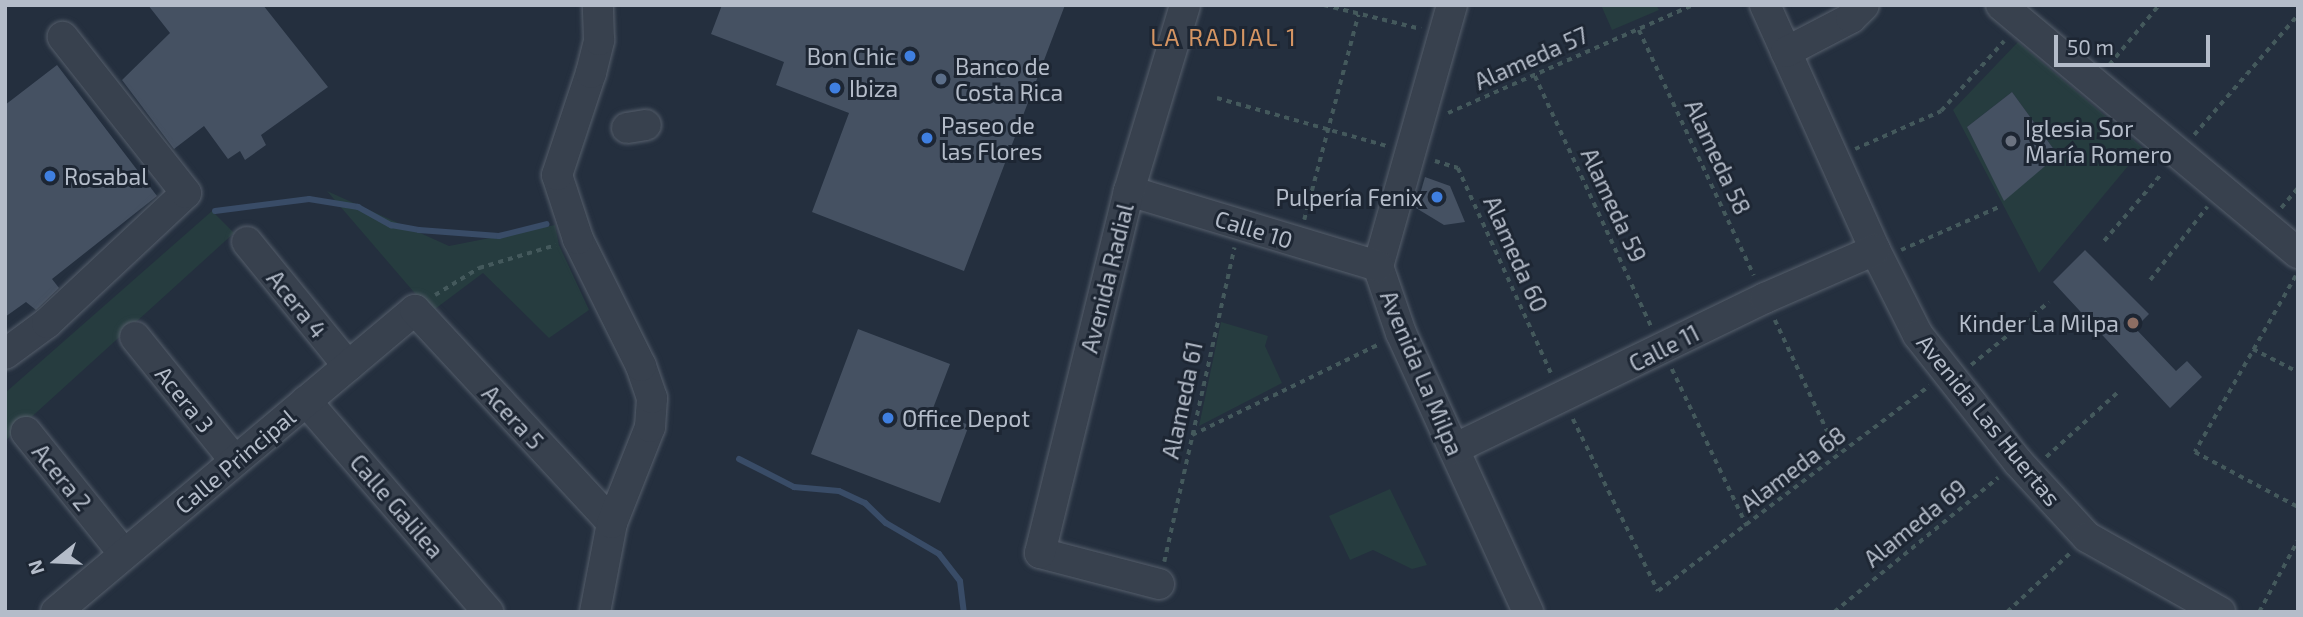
<!DOCTYPE html>
<html>
<head>
<meta charset="utf-8">
<style>
	body { margin:0 }
	#map { position:relative; width:2303px; height:617px; overflow:hidden; background:#242f3e; font-family:"Exo 2",sans-serif }
	div>[style] { position:absolute }
	[style*='--x'] { left:calc(var(--x)*1px); top:calc(var(--y)*1px); width:calc(var(--w)*1px); rotate:calc(var(--a)*1deg) }
	.green>* { inset:0; background:#263c3f }
	.stream>* { height:6px; margin:-3px; padding:0 3px; transform-origin:3px; border-radius:3px; background:#394c67 }
	.building>* { inset:0; background:#455162 }
	.path>* { height:3.5px; margin-top:-1.75px; transform-origin:0; background:repeating-linear-gradient(90deg,#44595c 0 5px,transparent 0 10px) }
	.roads { filter:drop-shadow(0 0 2px #565f6c) drop-shadow(0 0 2px #565f6c) }
	.minor>* { height:30px; margin:-15px; padding:0 15px; transform-origin:15px; border-radius:15px; background:#38414e }
	.dots>* { width:19px; height:19px; translate:-50% -50%; box-sizing:border-box; border:4px solid #1d2633; border-radius:50% }
	span { translate:-50% -50%; white-space:nowrap; text-align:center; line-height:1.15; -webkit-text-stroke:6px #1d2633; paint-order:stroke }
	.poi-label { font-size:23px; color:#b4bcc9 }
	.right { translate:-100% -50%; text-align:right }
	.left { translate:0 -50%; text-align:left }
	.street-label { font-size:23px; color:#b4bcc9 }
	.neighbourhood-label { font-size:24px; color:#d59563; letter-spacing:2px }
	.frame { position:absolute; inset:0; border:7px solid #b4bcc9; pointer-events:none }
	.north { position:absolute; left:21px; top:526px; width:70px; height:70px; -webkit-text-stroke:5px #1d2633; paint-order:stroke; rotate:252deg; font-size:19px; font-weight:700; line-height:28px; text-align:center; color:#b4bcc9 }
	.north::after { content:''; display:block; margin:auto; width:24px; height:32px; background:#b4bcc9; clip-path:polygon(50% 0,100% 100%,50% 72%,0 100%) }
	.scale { position:absolute; left:2054px; top:35px; width:156px; height:32px; box-sizing:border-box; border:4px solid #b4bcc9; border-top:0; padding-left:9px; font-size:21px; line-height:24px; white-space:nowrap; color:#b4bcc9; -webkit-text-stroke:5px #1d2633; paint-order:stroke }
</style>
</head>
<body>
<div id="map">
	<div class="green">
		<div style="clip-path:polygon(1601px 5px,1656px 5px,1659px 10px,1612px 30px)"></div>
		<div style="clip-path:polygon(evenodd,2018px 42px,2143px 148px,2039px 273px,1953px 110px,2018px 42px,2012px 92px,2058px 155px,2004px 200px,1967px 127px,2012px 92px)"></div>
		<div style="clip-path:polygon(327px 191px,449px 246px,555px 225px,559px 245px,589px 310px,549px 338px,483px 273px,431px 312px)"></div>
		<div style="clip-path:polygon(212px 211px,234px 233px,5px 441px,5px 393px)"></div>
		<div style="clip-path:polygon(1221px 322px,1268px 336px,1265px 346px,1282px 383px,1199px 426px)"></div>
		<div style="clip-path:polygon(1390px 489px,1427px 565px,1412px 569px,1373px 550px,1350px 560px,1329px 516px)"></div>
	</div>
	<div class="stream">
		<div style="--x:215;--y:211;--w:95;--a:-7.3"></div>
		<div style="--x:309;--y:199;--w:50;--a:9.3"></div>
		<div style="--x:358;--y:207;--w:38;--a:29"></div>
		<div style="--x:391;--y:225;--w:28;--a:10"></div>
		<div style="--x:419;--y:230;--w:80;--a:4.3"></div>
		<div style="--x:499;--y:236;--w:49;--a:-14"></div>
		<div style="--x:739;--y:459;--w:62;--a:27"></div>
		<div style="--x:794;--y:487;--w:45;--a:5.1"></div>
		<div style="--x:839;--y:491;--w:29;--a:25"></div>
		<div style="--x:865;--y:503;--w:29;--a:44"></div>
		<div style="--x:886;--y:523;--w:61;--a:30.3"></div>
		<div style="--x:939;--y:554;--w:34;--a:52"></div>
		<div style="--x:960;--y:581;--w:31;--a:83"></div>
	</div>
	<div class="building">
		<div style="clip-path:polygon(148px 5px,263px 5px,328px 87px,261px 135px,266px 145px,245px 160px,240px 151px,228px 159px,204px 126px,174px 149px,122px 80px,170px 33px)"></div>
		<div style="clip-path:polygon(722px 5px,1065px 5px,964px 271px,812px 212px,849px 113px,776px 85px,784px 62px,711px 34px)"></div>
		<div style="clip-path:polygon(57px 65px,157px 196px,52px 279px,59px 288px,36px 310px,26px 302px,5px 317px,5px 105px)"></div>
		<div style="clip-path:polygon(2012px 92px,2058px 155px,2004px 201px,1967px 127px)"></div>
		<div style="clip-path:polygon(1425px 177px,1450px 186px,1465px 222px,1444px 225px,1416px 208px)"></div>
		<div style="clip-path:polygon(2085px 250px,2149px 314px,2135px 328px,2176px 371px,2187px 361px,2202px 377px,2170px 408px,2053px 282px)"></div>
		<div style="clip-path:polygon(858px 329px,950px 364px,932px 411px,969px 425px,940px 503px,811px 454px)"></div>
	</div>
	<div class="path">
		<div style="--x:1324;--y:5;--w:100;--a:13.9"></div>
		<div style="--x:1639;--y:30;--w:271;--a:64.9"></div>
		<div style="--x:2109;--y:65;--w:78;--a:-50.2"></div>
		<div style="--x:1535;--y:76;--w:278;--a:65.1"></div>
		<div style="--x:1217;--y:98;--w:177;--a:15.8"></div>
		<div style="--x:1448;--y:113;--w:268;--a:-23.8"></div>
		<div style="--x:2194;--y:135;--w:159;--a:-49.1"></div>
		<div style="--x:1855;--y:149;--w:94;--a:-23.8"></div>
		<div style="--x:1941;--y:111;--w:94;--a:-48"></div>
		<div style="--x:1435;--y:161;--w:24;--a:17"></div>
		<div style="--x:1458;--y:168;--w:227;--a:65.6"></div>
		<div style="--x:2281;--y:208;--w:26;--a:-50"></div>
		<div style="--x:1304;--y:220;--w:212;--a:-75.2"></div>
		<div style="--x:2104;--y:241;--w:89;--a:-49.5"></div>
		<div style="--x:1901;--y:250;--w:109;--a:-23.7"></div>
		<div style="--x:2296;--y:276;--w:203;--a:119.8"></div>
		<div style="--x:2195;--y:452;--w:117;--a:28.1"></div>
		<div style="--x:2150;--y:280;--w:93;--a:-52"></div>
		<div style="--x:435;--y:295;--w:52;--a:-31.5"></div>
		<div style="--x:479;--y:268;--w:80;--a:-16.6"></div>
		<div style="--x:1775;--y:320;--w:150;--a:64.8"></div>
		<div style="--x:2253;--y:349;--w:51;--a:27.1"></div>
		<div style="--x:1971;--y:365;--w:100;--a:-38.9"></div>
		<div style="--x:1672;--y:369;--w:174;--a:64.5"></div>
		<div style="--x:1573;--y:419;--w:192;--a:63.7"></div>
		<div style="--x:1658;--y:591;--w:340;--a:-37.1"></div>
		<div style="--x:1192;--y:435;--w:208;--a:-25.9"></div>
		<div style="--x:2046;--y:457;--w:97;--a:-42.1"></div>
		<div style="--x:1164;--y:562;--w:322;--a:-77.4"></div>
		<div style="--x:1834;--y:612;--w:212;--a:-39.3"></div>
		<div style="--x:2007;--y:612;--w:86;--a:-43.1"></div>
		<div style="--x:2259;--y:612;--w:82;--a:-61.6"></div>
	</div>
	<div class="roads">
		<div class="minor">
			<div style="--x:1452;--y:5;--w:271;--a:105.8"></div>
			<div style="--x:1378;--y:266;--w:71;--a:71.1"></div>
			<div style="--x:1401;--y:333;--w:307;--a:65.5"></div>
			<div style="--x:1765;--y:5;--w:269;--a:65.8"></div>
			<div style="--x:1875;--y:250;--w:95;--a:63.2"></div>
			<div style="--x:1918;--y:335;--w:162;--a:51.8"></div>
			<div style="--x:2018;--y:462;--w:102;--a:47.4"></div>
			<div style="--x:2087;--y:537;--w:153;--a:29.4"></div>
			<div style="--x:2001;--y:5;--w:387;--a:39.9"></div>
			<div style="--x:1786;--y:52;--w:73;--a:-27.6"></div>
			<div style="--x:1851;--y:18;--w:18;--a:-45"></div>
			<div style="--x:627;--y:128;--w:19;--a:-9"></div>
			<div style="--x:1129;--y:191;--w:260;--a:16.8"></div>
			<div style="--x:247;--y:242;--w:160;--a:50.8"></div>
			<div style="--x:135;--y:337;--w:159;--a:51.1"></div>
			<div style="--x:5;--y:354;--w:52;--a:-36.4"></div>
			<div style="--x:47;--y:323;--w:190;--a:-43.1"></div>
			<div style="--x:186;--y:193;--w:199;--a:-128.3"></div>
			<div style="--x:306;--y:401;--w:279;--a:49.2"></div>
			<div style="--x:26;--y:432;--w:156;--a:51.2"></div>
			<div style="--x:1454;--y:449;--w:346;--a:-25.9"></div>
			<div style="--x:1765;--y:298;--w:120;--a:-23.6"></div>
			<div style="--x:1159;--y:584;--w:123;--a:-165.4"></div>
			<div style="--x:1040;--y:553;--w:373;--a:-76.2"></div>
			<div style="--x:1129;--y:191;--w:194;--a:-73.2"></div>
			<div style="--x:56;--y:612;--w:469;--a:-40.1"></div>
			<div style="--x:415;--y:310;--w:290;--a:47.2"></div>
			<div style="--x:595;--y:612;--w:91;--a:-79.2"></div>
			<div style="--x:612;--y:523;--w:103;--a:-68.4"></div>
			<div style="--x:650;--y:427;--w:29;--a:-86"></div>
			<div style="--x:652;--y:398;--w:34;--a:-109"></div>
			<div style="--x:641;--y:366;--w:142;--a:-116.4"></div>
			<div style="--x:578;--y:239;--w:67;--a:-108.2"></div>
			<div style="--x:557;--y:175;--w:108;--a:-71.6"></div>
			<div style="--x:591;--y:73;--w:34;--a:-76"></div>
			<div style="--x:599;--y:40;--w:35;--a:-92"></div>
		</div>
	</div>
	<div class="dots">
		<div style="left:910px;top:56px;background:#3f7fe0"></div>
		<div style="left:941px;top:79px;background:#5c6f8a"></div>
		<div style="left:835px;top:88px;background:#3f7fe0"></div>
		<div style="left:927px;top:138px;background:#3f7fe0"></div>
		<div style="left:2011px;top:141px;background:#6b7280"></div>
		<div style="left:50px;top:176px;background:#3f7fe0"></div>
		<div style="left:1437px;top:197px;background:#3f7fe0"></div>
		<div style="left:2133px;top:323px;background:#8d6e63"></div>
		<div style="left:888px;top:418px;background:#3f7fe0"></div>
	</div>
	<div class="poi-label">
		<span class="right" style="left:896px;top:56px">Bon Chic</span>
		<span class="left" style="left:955px;top:79px">Banco de<br>Costa Rica</span>
		<span class="left" style="left:849px;top:88px">Ibiza</span>
		<span class="left" style="left:941px;top:138px">Paseo de<br>las Flores</span>
		<span class="left" style="left:2025px;top:141px">Iglesia Sor<br>María Romero</span>
		<span class="left" style="left:64px;top:176px">Rosabal</span>
		<span class="right" style="left:1423px;top:197px">Pulpería Fenix</span>
		<span class="right" style="left:2119px;top:323px">Kinder La Milpa</span>
		<span class="left" style="left:902px;top:418px">Office Depot</span>
	</div>
	<div class="street-label">
		<span style="left:1531px;top:58px;rotate:-24deg">Alameda 57</span>
		<span style="left:1718px;top:157px;rotate:65deg">Alameda 58</span>
		<span style="left:1614px;top:205px;rotate:65deg">Alameda 59</span>
		<span style="left:1254px;top:229px;rotate:17deg">Calle 10</span>
		<span style="left:1516px;top:254px;rotate:66deg">Alameda 60</span>
		<span style="left:1107px;top:278px;rotate:-76deg">Avenida Radial</span>
		<span style="left:297px;top:304px;rotate:51deg">Acera 4</span>
		<span style="left:1664px;top:348px;rotate:-27deg">Calle 11</span>
		<span style="left:1422px;top:373px;rotate:67deg">Avenida La Milpa</span>
		<span style="left:185px;top:399px;rotate:51deg">Acera 3</span>
		<span style="left:1182px;top:400px;rotate:-78deg">Alameda 61</span>
		<span style="left:513px;top:417px;rotate:47deg">Acera 5</span>
		<span style="left:1989px;top:420px;rotate:51deg">Avenida Las Huertas</span>
		<span style="left:235px;top:461px;rotate:-40deg">Calle Principal</span>
		<span style="left:1793px;top:469px;rotate:-37deg">Alameda 68</span>
		<span style="left:62px;top:477px;rotate:51deg">Acera 2</span>
		<span style="left:397px;top:506px;rotate:49deg">Calle Galilea</span>
		<span style="left:1915px;top:523px;rotate:-39deg">Alameda 69</span>
	</div>
	<div class="neighbourhood-label">
		<span style="left:1224px;top:37px">LA RADIAL 1</span>
	</div>
	<div class="frame"></div>
	<div class="north">N</div>
	<div class="scale">50 m</div>
</div>
</body>
</html>
